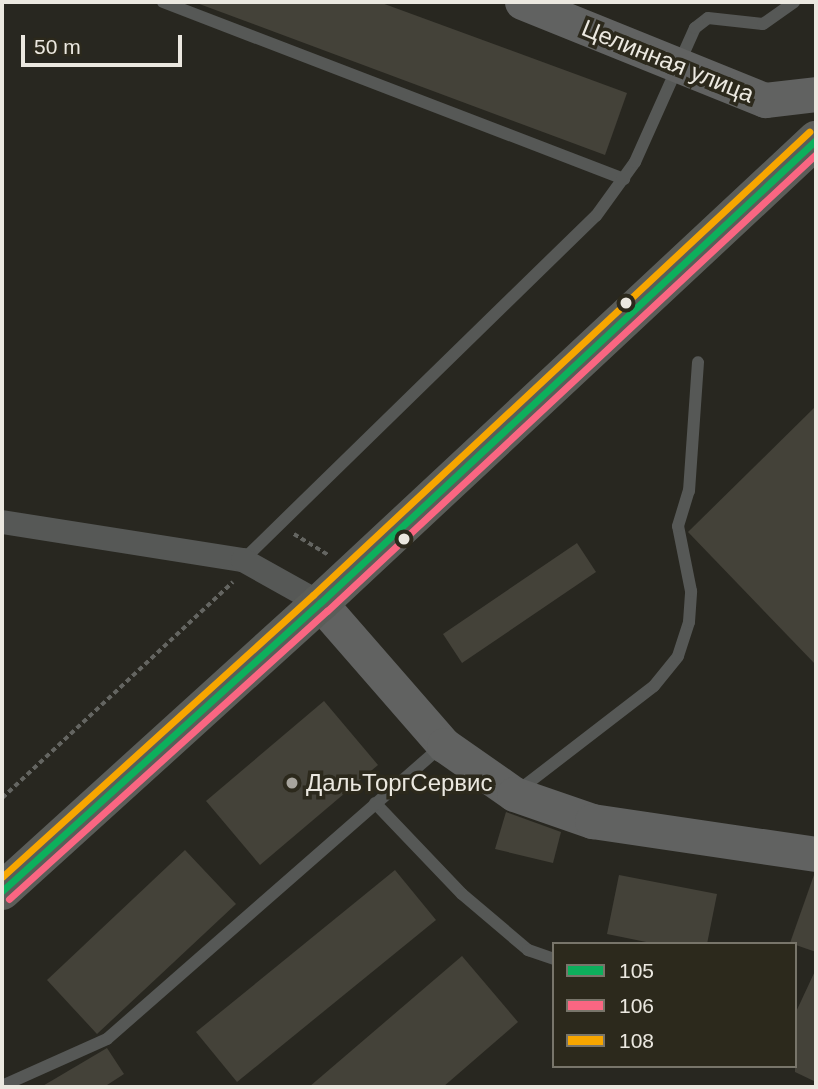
<!DOCTYPE html>
<html>
<head>
<meta charset="utf-8">
<style>
	body { margin:0 }
	#map { position:relative; width:818px; height:1089px; overflow:hidden; background:#282720; font-family:Helvetica,sans-serif }
	div>[style] { position:absolute }
	[style*='--x'] { left:calc(var(--x)*1px); top:calc(var(--y)*1px); width:calc(var(--w)*1px); rotate:calc(var(--a)*1deg) }
	.building>* { inset:0; background:#444239 }
	.path>* { height:3.5px; margin-top:-1.75px; transform-origin:0; background:repeating-linear-gradient(90deg,#646561 0 5px,transparent 0 8.5px) }
	.lane>* { height:12px; margin:-6px; padding:0 6px; transform-origin:6px; border-radius:6px; background:#565856 }
	.street>* { height:24px; margin:-12px; padding:0 12px; transform-origin:12px; border-radius:12px; background:#565856 }
	.secondary>* { height:35px; margin:-17.5px; padding:0 17.5px; transform-origin:17.5px; border-radius:17.5px; background:#616261 }
	.highway>* { height:38px; margin:-19px; padding:0 19px; transform-origin:19px; border-radius:19px; background:#5b5d59 }
	.bus-1>* { height:7px; margin:-3.5px; padding:0 3.5px; transform-origin:3.5px; border-radius:3.5px; background:#0daf5c }
	.bus-2>* { height:7px; margin:-3.5px; padding:0 3.5px; transform-origin:3.5px; border-radius:3.5px; background:#fa6682 }
	.bus-3>* { height:7px; margin:-3.5px; padding:0 3.5px; transform-origin:3.5px; border-radius:3.5px; background:#f7a600 }
	.dots>* { width:19px; height:19px; translate:-50% -50%; box-sizing:border-box; border:4px solid #2c291c; border-radius:50% }
	span { translate:-50% -50%; white-space:nowrap; text-align:center; line-height:1.15; -webkit-text-stroke:7px #2c291c; paint-order:stroke }
	.street-label { font-size:24px; color:#ebe8e0 }
	.poi-label { font-size:24px; color:#ebe8e0 }
	.left { translate:0 -50%; text-align:left }
	.frame { position:absolute; inset:0; border:4px solid #ebe8e0; pointer-events:none }
	.legend { position:absolute; left:552px; top:942px; width:245px; height:126px; box-sizing:border-box; background:#2c291c; border:2px solid #78756a; margin:0; padding:9px 12px; list-style:none; font-size:21px; color:#ebe8e0 }
	.legend li { display:flex; align-items:center; gap:14px; height:35px }
	.legend b { width:35px; border:2px solid #78756a }
	.scale { position:absolute; left:21px; top:35px; width:161px; height:32px; box-sizing:border-box; border:4px solid #ebe8e0; border-top:0; padding-left:9px; font-size:21px; line-height:24px; white-space:nowrap; color:#ebe8e0; -webkit-text-stroke:5px #2c291c; paint-order:stroke }
</style>
</head>
<body>
<div id="map">
	<div class="building">
		<div style="clip-path:polygon(194px 2px,379px 2px,627px 93px,605px 155px)"></div>
		<div style="clip-path:polygon(816px 406px,816px 665px,688px 532px)"></div>
		<div style="clip-path:polygon(577px 543px,596px 572px,462px 663px,443px 634px)"></div>
		<div style="clip-path:polygon(324px 701px,378px 765px,260px 865px,206px 801px)"></div>
		<div style="clip-path:polygon(506px 812px,561px 832px,553px 863px,495px 849px)"></div>
		<div style="clip-path:polygon(185px 850px,236px 904px,97px 1034px,47px 980px)"></div>
		<div style="clip-path:polygon(395px 870px,436px 920px,237px 1082px,196px 1032px)"></div>
		<div style="clip-path:polygon(619px 875px,717px 894px,707px 944px,656px 944px,607px 934px)"></div>
		<div style="clip-path:polygon(814px 875px,816px 875px,816px 952px,790px 943px)"></div>
		<div style="clip-path:polygon(462px 956px,518px 1022px,443px 1087px,309px 1087px)"></div>
		<div style="clip-path:polygon(816px 969px,816px 1082px,795px 1072px,795px 1014px)"></div>
		<div style="clip-path:polygon(107px 1048px,124px 1074px,104px 1087px,41px 1087px)"></div>
	</div>
	<div class="path">
		<div style="--x:294;--y:534;--w:42;--a:31.4"></div>
		<div style="--x:2;--y:798;--w:316;--a:-43.1"></div>
	</div>
	<div class="lane">
		<div style="--x:163;--y:2;--w:494;--a:21"></div>
		<div style="--x:243;--y:560;--w:493;--a:-44.3"></div>
		<div style="--x:596;--y:216;--w:67;--a:-54.2"></div>
		<div style="--x:635;--y:162;--w:147;--a:-65.9"></div>
		<div style="--x:695;--y:28;--w:16;--a:-38"></div>
		<div style="--x:708;--y:18;--w:55;--a:6.2"></div>
		<div style="--x:763;--y:24;--w:38;--a:-35"></div>
		<div style="--x:519;--y:790;--w:170;--a:-37.6"></div>
		<div style="--x:654;--y:686;--w:38;--a:-51"></div>
		<div style="--x:678;--y:656;--w:36;--a:-72"></div>
		<div style="--x:689;--y:622;--w:31;--a:-86"></div>
		<div style="--x:691;--y:591;--w:66;--a:-101.3"></div>
		<div style="--x:678;--y:526;--w:37;--a:-73"></div>
		<div style="--x:689;--y:491;--w:129;--a:-86"></div>
		<div style="--x:375;--y:803;--w:126;--a:46.3"></div>
		<div style="--x:462;--y:894;--w:87;--a:40.3"></div>
		<div style="--x:528;--y:950;--w:28;--a:19"></div>
		<div style="--x:2;--y:1086;--w:115;--a:-24.1"></div>
		<div style="--x:107;--y:1039;--w:444;--a:-41.2"></div>
	</div>
	<div class="street">
		<div style="--x:2;--y:522;--w:244;--a:9"></div>
		<div style="--x:243;--y:560;--w:88;--a:29.2"></div>
	</div>
	<div class="secondary">
		<div style="--x:522;--y:2;--w:262;--a:22"></div>
		<div style="--x:765;--y:100;--w:51;--a:-6.7"></div>
		<div style="--x:320;--y:603;--w:189;--a:48.9"></div>
		<div style="--x:444;--y:745;--w:85;--a:35"></div>
		<div style="--x:514;--y:794;--w:83;--a:19.1"></div>
		<div style="--x:592;--y:821;--w:226;--a:8.4"></div>
	</div>
	<div class="highway">
		<div style="--x:2;--y:891;--w:429;--a:-42.2"></div>
		<div style="--x:320;--y:603;--w:679;--a:-43.03"></div>
	</div>
	<div class="bus-1">
		<div style="--x:2;--y:891;--w:429;--a:-42.2"></div>
		<div style="--x:320;--y:603;--w:679;--a:-43.03"></div>
	</div>
	<div class="bus-2">
		<div style="--x:9;--y:899;--w:429;--a:-42.2"></div>
		<div style="--x:327;--y:611;--w:669;--a:-43.06"></div>
	</div>
	<div class="bus-3">
		<div style="--x:2;--y:877;--w:420;--a:-42.2"></div>
		<div style="--x:313;--y:595;--w:679;--a:-43.03"></div>
	</div>
	<div class="dots">
		<div style="left:626px;top:303px;background:#ebe8e0"></div>
		<div style="left:404px;top:539px;background:#ebe8e0"></div>
		<div style="left:292px;top:783px;background:#a7a49d"></div>
	</div>
	<div class="street-label">
		<span style="left:668px;top:61px;rotate:22deg">Целинная улица</span>
	</div>
	<div class="poi-label">
		<span class="left" style="left:306px;top:783px">ДальТоргСервис</span>
	</div>
	<div class="frame"></div>
	<ul class="legend">
	<li><b style="height:9px;background:#0daf5c"></b>105</li>
	<li><b style="height:9px;background:#fa6682"></b>106</li>
	<li><b style="height:9px;background:#f7a600"></b>108</li>
	</ul>
	<div class="scale">50 m</div>
</div>
</body>
</html>
